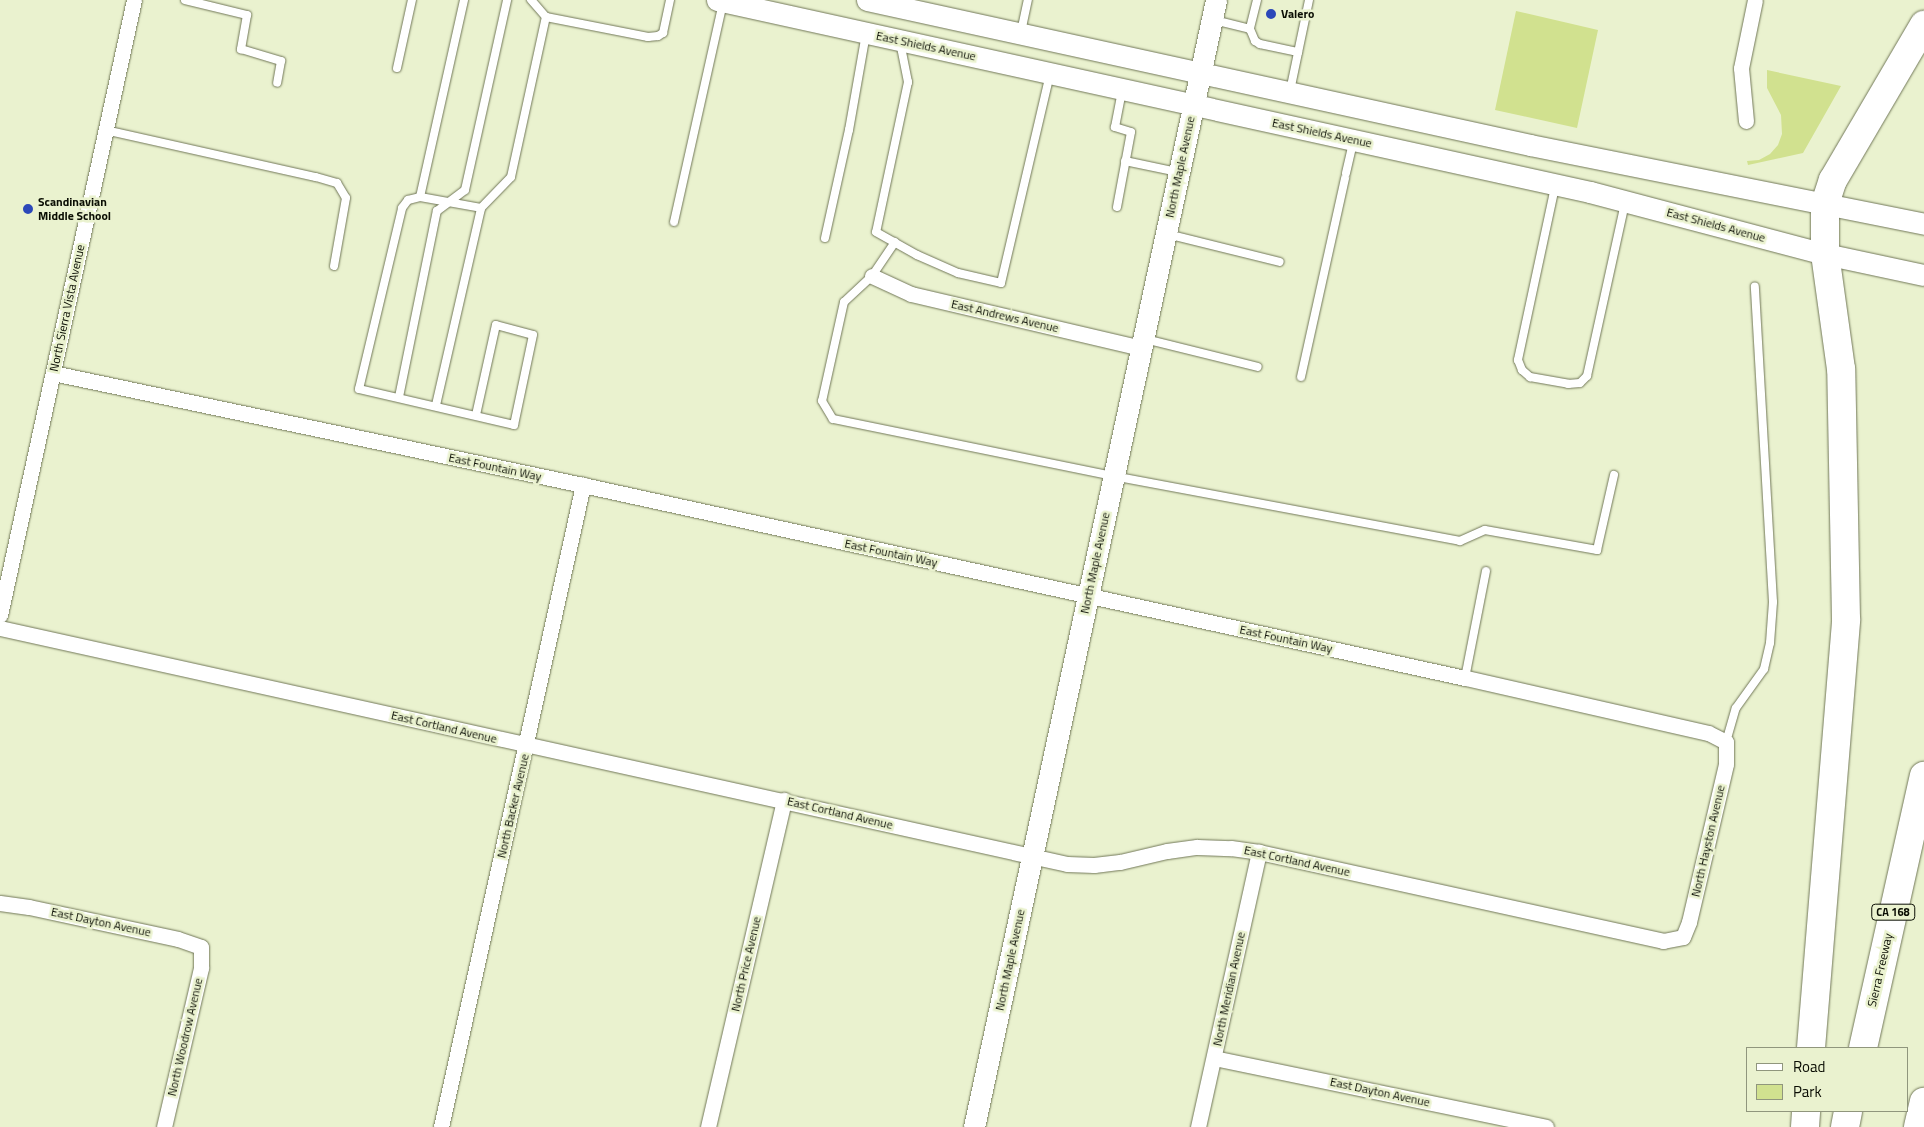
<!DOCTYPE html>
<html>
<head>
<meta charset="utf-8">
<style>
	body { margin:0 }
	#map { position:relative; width:1924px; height:1127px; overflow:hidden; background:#eaf2cf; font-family:"Titillium Web",sans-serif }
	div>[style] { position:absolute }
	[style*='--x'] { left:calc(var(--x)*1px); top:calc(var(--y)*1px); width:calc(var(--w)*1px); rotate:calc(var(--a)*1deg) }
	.green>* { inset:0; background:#d1e18f }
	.roads { filter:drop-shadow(0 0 1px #717758) drop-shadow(0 0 1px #717758) }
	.lane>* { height:8px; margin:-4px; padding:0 4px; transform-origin:4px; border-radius:4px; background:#fff }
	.street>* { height:15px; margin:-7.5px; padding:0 7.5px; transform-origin:7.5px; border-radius:7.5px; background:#fff }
	.secondary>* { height:21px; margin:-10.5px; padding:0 10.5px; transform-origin:10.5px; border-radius:10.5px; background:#fff }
	.highway>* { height:28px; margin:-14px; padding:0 14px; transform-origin:14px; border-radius:14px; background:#fff }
	.dots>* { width:14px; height:14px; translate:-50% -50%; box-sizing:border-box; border:2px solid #eaf2cf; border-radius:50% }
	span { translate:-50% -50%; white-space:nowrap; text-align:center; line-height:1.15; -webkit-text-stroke:5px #eaf2cf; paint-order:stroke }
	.shield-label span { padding:1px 4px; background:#eaf2cf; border:1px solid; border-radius:4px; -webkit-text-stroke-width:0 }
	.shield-label { font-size:11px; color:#0a0d03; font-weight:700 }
	.poi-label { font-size:12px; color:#0a0d03; font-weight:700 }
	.left { translate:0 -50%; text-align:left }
	.street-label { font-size:12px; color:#0a0d03 }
	.legend { position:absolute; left:1746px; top:1047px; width:162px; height:65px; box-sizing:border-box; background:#eaf2cf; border:1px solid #90967d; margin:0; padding:6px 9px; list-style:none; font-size:15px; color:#0a0d03 }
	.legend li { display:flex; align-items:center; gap:10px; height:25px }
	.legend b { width:25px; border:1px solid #90967d }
</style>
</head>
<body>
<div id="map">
	<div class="green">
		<div style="clip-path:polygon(1516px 11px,1598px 30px,1577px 128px,1495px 110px)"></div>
		<div style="clip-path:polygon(1767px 70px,1841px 86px,1803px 153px,1748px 165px,1747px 161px,1759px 160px,1770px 154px,1778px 145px,1782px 134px,1781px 115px,1767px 88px)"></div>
	</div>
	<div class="roads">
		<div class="lane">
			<div style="--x:185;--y:0;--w:64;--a:13.6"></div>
			<div style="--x:247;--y:15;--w:35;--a:100"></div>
			<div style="--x:241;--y:49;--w:42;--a:16.7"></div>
			<div style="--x:281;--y:61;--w:22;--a:100"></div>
			<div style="--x:1257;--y:0;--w:30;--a:104"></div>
			<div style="--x:1250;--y:29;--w:13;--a:67"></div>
			<div style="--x:1255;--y:41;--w:6;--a:31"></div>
			<div style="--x:1260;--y:44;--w:39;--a:12"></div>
			<div style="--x:546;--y:17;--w:104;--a:11.1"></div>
			<div style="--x:648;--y:37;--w:10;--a:-6"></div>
			<div style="--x:658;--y:36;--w:6;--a:-31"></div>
			<div style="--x:663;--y:33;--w:34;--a:-78"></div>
			<div style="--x:1214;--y:20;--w:37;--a:14"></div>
			<div style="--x:1021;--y:32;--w:33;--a:-78"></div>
			<div style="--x:900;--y:42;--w:41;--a:78.7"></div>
			<div style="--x:908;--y:82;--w:153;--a:102"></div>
			<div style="--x:876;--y:232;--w:47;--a:29.3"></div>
			<div style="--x:917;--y:255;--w:45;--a:23.7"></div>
			<div style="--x:958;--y:273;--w:44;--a:13.1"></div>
			<div style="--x:1001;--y:283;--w:215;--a:-76.8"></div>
			<div style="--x:397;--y:68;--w:70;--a:-77.6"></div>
			<div style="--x:1290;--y:91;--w:93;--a:-78.2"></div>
			<div style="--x:105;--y:130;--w:216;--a:12.6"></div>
			<div style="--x:316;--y:177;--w:22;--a:16"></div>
			<div style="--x:337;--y:183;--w:17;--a:59"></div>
			<div style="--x:346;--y:198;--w:69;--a:100"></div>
			<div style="--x:1125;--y:161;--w:53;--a:11.9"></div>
			<div style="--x:1346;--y:173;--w:32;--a:-77"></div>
			<div style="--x:1555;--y:187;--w:177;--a:102.1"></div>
			<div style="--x:1518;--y:360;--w:11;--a:68"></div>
			<div style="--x:1522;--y:370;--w:11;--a:41"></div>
			<div style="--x:1530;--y:377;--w:39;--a:10"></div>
			<div style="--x:1568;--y:384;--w:12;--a:-5"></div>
			<div style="--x:1580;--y:383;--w:10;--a:-45"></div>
			<div style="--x:1587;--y:376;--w:177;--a:-77.6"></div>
			<div style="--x:420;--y:197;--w:202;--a:-77.4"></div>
			<div style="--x:1117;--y:207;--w:76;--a:-79.4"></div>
			<div style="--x:1131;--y:132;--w:17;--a:-163"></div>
			<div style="--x:1115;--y:127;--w:37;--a:-79"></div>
			<div style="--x:674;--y:222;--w:224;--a:-77.4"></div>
			<div style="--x:1167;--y:234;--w:116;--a:13.9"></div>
			<div style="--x:825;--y:238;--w:111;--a:-77.5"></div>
			<div style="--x:849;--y:130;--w:97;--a:-80"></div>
			<div style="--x:895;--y:242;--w:41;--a:124.1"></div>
			<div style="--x:872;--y:276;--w:38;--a:137"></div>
			<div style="--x:844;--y:302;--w:101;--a:102.5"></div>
			<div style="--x:822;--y:401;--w:21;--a:59"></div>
			<div style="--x:833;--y:419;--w:286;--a:11.5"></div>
			<div style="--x:1113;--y:476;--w:353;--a:10.6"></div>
			<div style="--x:1460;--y:541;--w:27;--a:-24"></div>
			<div style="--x:1485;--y:530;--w:114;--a:10.1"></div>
			<div style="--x:1597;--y:550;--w:77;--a:-77.2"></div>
			<div style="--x:1145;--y:339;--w:116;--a:13.9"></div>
			<div style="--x:1301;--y:377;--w:204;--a:-77.5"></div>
			<div style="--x:399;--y:397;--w:190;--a:-78.5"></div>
			<div style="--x:437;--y:211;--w:35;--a:-37"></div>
			<div style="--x:465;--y:190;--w:195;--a:-77.5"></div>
			<div style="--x:436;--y:405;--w:202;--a:-77.1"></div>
			<div style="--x:481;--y:208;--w:43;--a:-45.9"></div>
			<div style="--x:511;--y:177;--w:164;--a:-77.7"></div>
			<div style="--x:546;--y:17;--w:23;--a:-131"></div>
			<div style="--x:476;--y:415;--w:92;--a:-77.5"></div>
			<div style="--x:496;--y:325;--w:38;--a:15"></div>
			<div style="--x:533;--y:335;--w:92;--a:101.9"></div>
			<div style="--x:514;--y:425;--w:159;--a:-166.9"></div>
			<div style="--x:359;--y:389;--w:186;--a:-76.6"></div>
			<div style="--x:402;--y:208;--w:10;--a:-53"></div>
			<div style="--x:408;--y:200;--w:12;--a:-14"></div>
			<div style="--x:420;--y:197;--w:62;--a:10.2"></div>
			<div style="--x:1465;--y:678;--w:109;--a:-78.9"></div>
			<div style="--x:1726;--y:742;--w:35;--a:-74"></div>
			<div style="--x:1736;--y:708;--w:48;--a:-54.3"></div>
			<div style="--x:1764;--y:669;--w:27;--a:-77"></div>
			<div style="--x:1770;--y:643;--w:41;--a:-85.8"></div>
			<div style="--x:1773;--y:602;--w:316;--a:-93.3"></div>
		</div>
		<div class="street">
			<div style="--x:1746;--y:121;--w:53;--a:-95.4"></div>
			<div style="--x:1741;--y:68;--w:69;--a:-78.4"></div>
			<div style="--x:872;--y:276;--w:43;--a:24.8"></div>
			<div style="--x:911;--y:294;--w:236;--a:13.2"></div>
			<div style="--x:0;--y:615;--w:629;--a:-77.71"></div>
			<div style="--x:0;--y:628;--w:1093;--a:12.47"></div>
			<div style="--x:1067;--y:864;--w:27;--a:2"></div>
			<div style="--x:1094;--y:865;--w:26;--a:-7"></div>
			<div style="--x:1120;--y:862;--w:48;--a:-13.2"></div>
			<div style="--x:1167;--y:851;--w:30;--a:-8"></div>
			<div style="--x:1197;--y:847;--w:34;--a:2"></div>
			<div style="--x:1231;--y:848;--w:28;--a:8"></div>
			<div style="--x:1259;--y:852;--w:414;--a:12.4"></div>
			<div style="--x:1663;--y:941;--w:20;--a:-11"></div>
			<div style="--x:1683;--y:937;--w:16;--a:-68"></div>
			<div style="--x:1689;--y:922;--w:162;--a:-76.8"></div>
			<div style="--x:1726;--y:764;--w:22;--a:-90"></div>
			<div style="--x:1726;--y:742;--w:20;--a:-153"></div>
			<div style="--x:1708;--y:733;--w:249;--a:-167.2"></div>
			<div style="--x:1465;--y:678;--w:903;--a:-167.66"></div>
			<div style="--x:583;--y:485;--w:542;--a:-168.07"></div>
			<div style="--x:0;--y:903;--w:29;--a:8"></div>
			<div style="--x:29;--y:907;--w:152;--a:12.1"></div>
			<div style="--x:178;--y:939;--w:24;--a:19"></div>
			<div style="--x:201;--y:947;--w:21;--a:90"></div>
			<div style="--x:201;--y:968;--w:163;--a:103.1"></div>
			<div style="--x:1214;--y:1058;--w:339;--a:11.7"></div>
			<div style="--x:441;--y:1127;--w:658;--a:-77.53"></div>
			<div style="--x:708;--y:1127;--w:336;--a:-76.9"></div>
			<div style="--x:1198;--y:1127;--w:282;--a:-77.5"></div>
		</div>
		<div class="secondary">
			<div style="--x:717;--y:0;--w:894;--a:12.4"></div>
			<div style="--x:1590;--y:192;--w:243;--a:14.8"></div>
			<div style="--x:1825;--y:254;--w:101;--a:12"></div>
			<div style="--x:867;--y:0;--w:679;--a:12.34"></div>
			<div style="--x:1530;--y:145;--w:402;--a:11.3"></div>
			<div style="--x:974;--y:1127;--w:1153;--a:-77.88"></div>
		</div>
		<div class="highway">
			<div style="--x:1811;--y:1048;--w:430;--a:-85.3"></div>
			<div style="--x:1846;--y:619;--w:250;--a:-91.1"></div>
			<div style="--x:1841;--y:369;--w:116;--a:-97.9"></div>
			<div style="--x:1825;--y:254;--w:50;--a:-90"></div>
			<div style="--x:1825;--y:204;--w:25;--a:-72"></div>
			<div style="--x:1833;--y:180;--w:180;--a:-59.6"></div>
			<div style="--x:1863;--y:1048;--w:279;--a:-77.4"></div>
			<div style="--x:1805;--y:1127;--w:16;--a:-86"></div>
			<div style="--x:1845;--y:1127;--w:16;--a:-79"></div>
			<div style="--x:1918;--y:1127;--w:26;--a:-77"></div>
		</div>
	</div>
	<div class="dots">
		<div style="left:1271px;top:14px;background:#2c48b9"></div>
		<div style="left:28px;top:209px;background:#2c48b9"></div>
	</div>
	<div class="shield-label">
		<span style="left:1893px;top:912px">CA 168</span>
	</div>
	<div class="poi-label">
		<span class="left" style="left:1281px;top:14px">Valero</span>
		<span class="left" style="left:38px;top:209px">Scandinavian<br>Middle School</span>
	</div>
	<div class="street-label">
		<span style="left:926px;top:46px;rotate:12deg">East Shields Avenue</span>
		<span style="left:1322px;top:133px;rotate:12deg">East Shields Avenue</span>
		<span style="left:1180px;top:167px;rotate:-78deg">North Maple Avenue</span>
		<span style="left:1716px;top:225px;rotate:15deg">East Shields Avenue</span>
		<span style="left:67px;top:308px;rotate:-78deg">North Sierra Vista Avenue</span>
		<span style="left:1005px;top:316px;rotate:13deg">East Andrews Avenue</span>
		<span style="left:495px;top:467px;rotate:12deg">East Fountain Way</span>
		<span style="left:891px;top:553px;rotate:12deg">East Fountain Way</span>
		<span style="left:1095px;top:563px;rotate:-78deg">North Maple Avenue</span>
		<span style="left:1286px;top:639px;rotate:12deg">East Fountain Way</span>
		<span style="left:444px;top:727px;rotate:13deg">East Cortland Avenue</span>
		<span style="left:513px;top:806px;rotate:-77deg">North Backer Avenue</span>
		<span style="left:840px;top:813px;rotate:13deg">East Cortland Avenue</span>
		<span style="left:1708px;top:841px;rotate:-77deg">North Hayston Avenue</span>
		<span style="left:1297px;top:861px;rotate:12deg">East Cortland Avenue</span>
		<span style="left:101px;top:922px;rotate:12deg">East Dayton Avenue</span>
		<span style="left:1010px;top:960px;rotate:-78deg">North Maple Avenue</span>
		<span style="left:746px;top:964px;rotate:-77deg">North Price Avenue</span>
		<span style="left:1880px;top:970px;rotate:-77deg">Sierra Freeway</span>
		<span style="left:1229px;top:989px;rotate:-78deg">North Meridian Avenue</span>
		<span style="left:185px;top:1037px;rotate:-77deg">North Woodrow Avenue</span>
		<span style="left:1380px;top:1092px;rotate:12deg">East Dayton Avenue</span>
	</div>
	<ul class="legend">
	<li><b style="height:6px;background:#fff"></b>Road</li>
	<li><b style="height:14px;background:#d1e18f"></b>Park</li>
	</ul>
</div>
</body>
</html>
